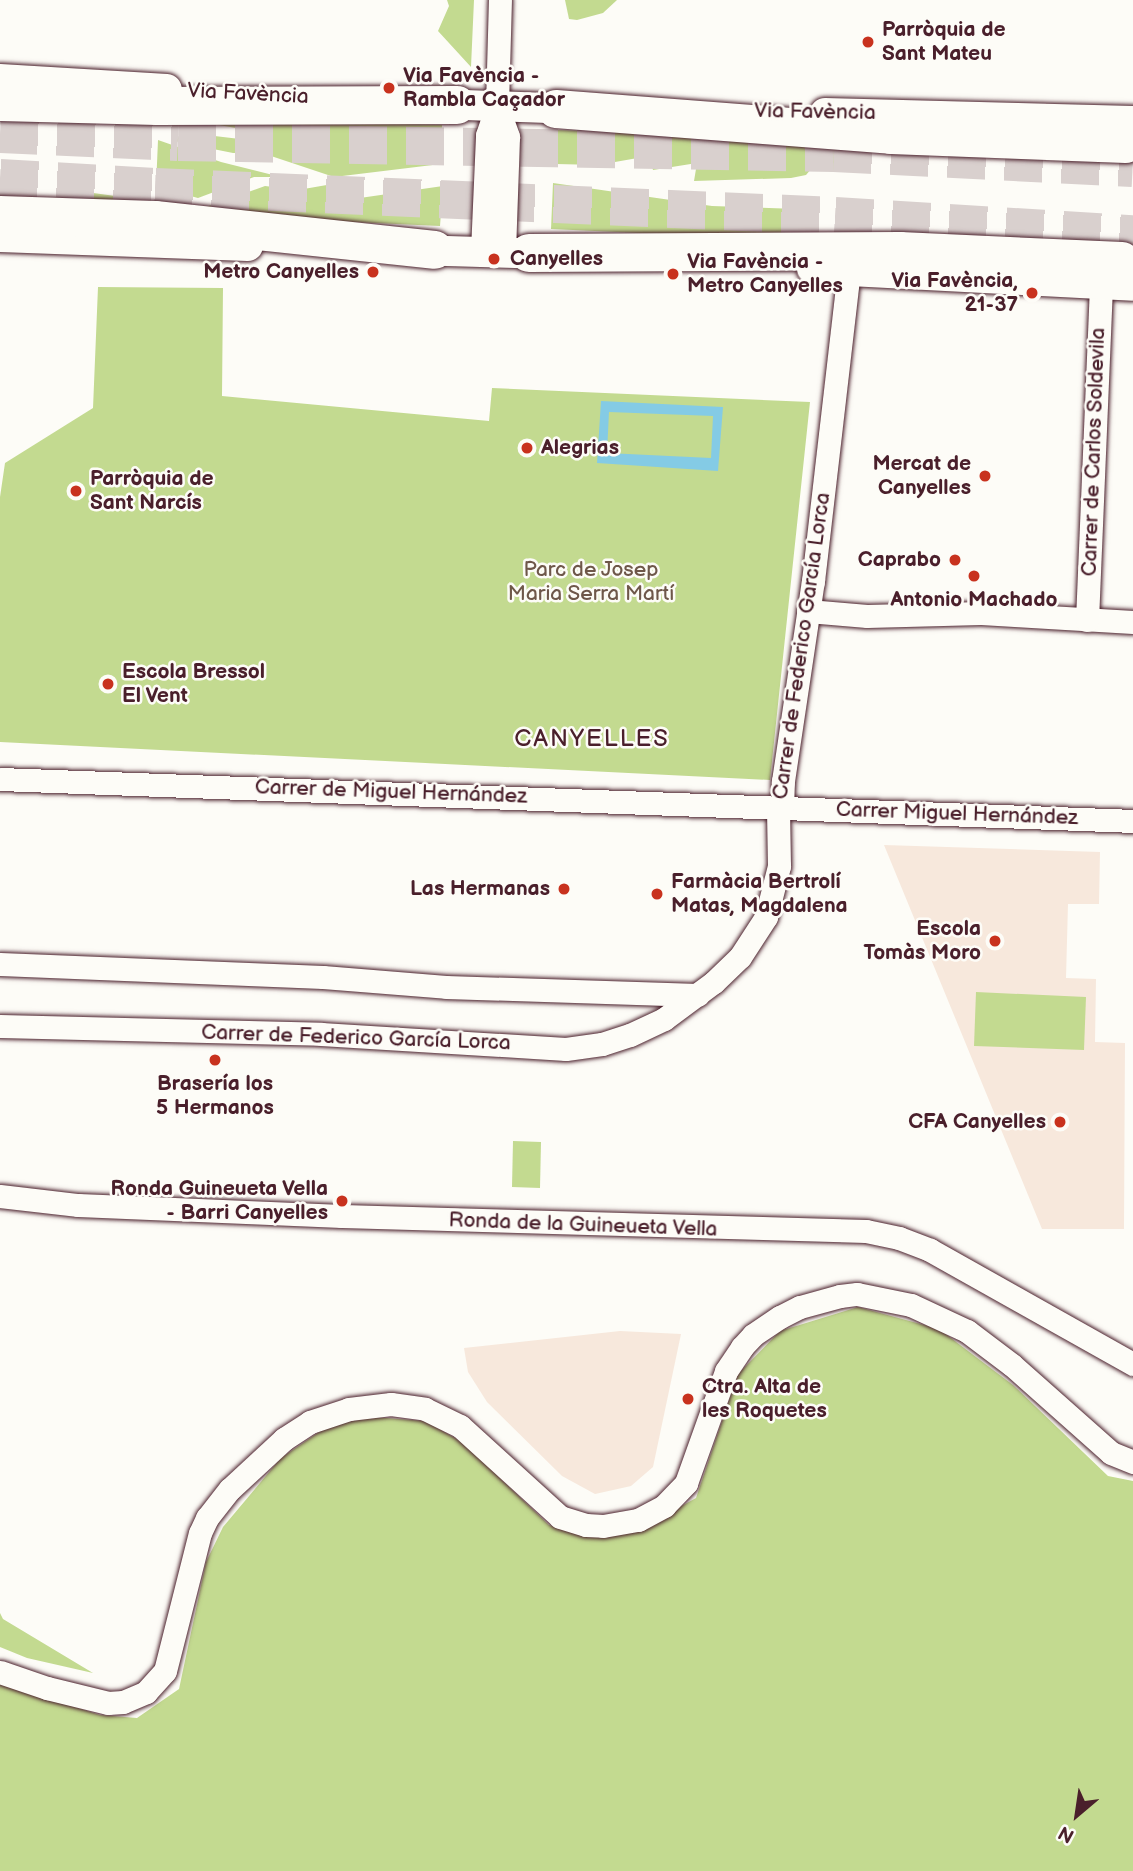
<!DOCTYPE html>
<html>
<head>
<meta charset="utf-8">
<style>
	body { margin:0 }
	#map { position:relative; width:1133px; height:1871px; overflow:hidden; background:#fdfcf7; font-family:"Balsamiq Sans",sans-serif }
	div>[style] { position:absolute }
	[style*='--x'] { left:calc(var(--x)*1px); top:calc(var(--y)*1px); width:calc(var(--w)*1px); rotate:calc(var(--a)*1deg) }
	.built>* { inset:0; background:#f7e8dc }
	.green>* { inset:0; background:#c3da90 }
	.water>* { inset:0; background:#84cbe5 }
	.trunk-tunnel>* { height:38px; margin-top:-19px; transform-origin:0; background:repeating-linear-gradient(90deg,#d9d0ce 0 38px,transparent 0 57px) }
	.roads { filter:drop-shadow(0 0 2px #4a1f2b) drop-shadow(0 0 2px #4a1f2b) }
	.minor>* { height:23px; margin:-11.5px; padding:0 11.5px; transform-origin:11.5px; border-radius:11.5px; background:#fdfcf7 }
	.tertiary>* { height:30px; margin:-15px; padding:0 15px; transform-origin:15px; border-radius:15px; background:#fdfcf7 }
	.trunk>* { height:38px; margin:-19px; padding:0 19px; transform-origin:19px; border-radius:19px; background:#fdfcf7 }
	.dots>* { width:19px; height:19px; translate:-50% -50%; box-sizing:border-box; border:4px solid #fdfcf7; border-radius:50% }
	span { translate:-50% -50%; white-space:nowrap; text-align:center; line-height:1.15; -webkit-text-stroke:5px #fdfcf7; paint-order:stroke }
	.poi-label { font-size:21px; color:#4a1f2b; font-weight:700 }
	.left { translate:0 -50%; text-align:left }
	.right { translate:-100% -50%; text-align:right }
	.street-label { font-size:21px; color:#4a1f2b }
	.park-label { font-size:21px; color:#6e5749 }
	.quarter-label { font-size:24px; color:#4a1f2b; letter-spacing:2px }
	.north { position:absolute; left:1042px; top:1780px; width:70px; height:70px; -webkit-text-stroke:5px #fdfcf7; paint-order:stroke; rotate:209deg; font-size:19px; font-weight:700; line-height:28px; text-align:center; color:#4a1f2b }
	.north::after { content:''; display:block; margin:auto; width:24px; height:32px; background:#4a1f2b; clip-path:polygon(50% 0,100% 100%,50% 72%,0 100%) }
</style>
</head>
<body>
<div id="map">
	<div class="built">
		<div style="clip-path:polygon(884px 845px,1100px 852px,1099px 904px,1068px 904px,1066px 978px,1096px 979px,1095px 1042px,1125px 1043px,1124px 1229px,1042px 1229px)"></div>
		<div style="clip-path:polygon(620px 1331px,681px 1334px,653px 1467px,631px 1486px,595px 1494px,562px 1476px,487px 1402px,468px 1372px,464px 1348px)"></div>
	</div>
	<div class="green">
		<div style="clip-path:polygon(447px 0,474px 0,471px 67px,438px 31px,449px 6px)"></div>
		<div style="clip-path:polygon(565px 0,617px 0,603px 13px,577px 20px,569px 19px)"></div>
		<div style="clip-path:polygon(170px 116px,442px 125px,441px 164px,334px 177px,262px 153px,252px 131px)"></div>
		<div style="clip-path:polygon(556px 130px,836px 139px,835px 172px,812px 168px,806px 175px,791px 178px,694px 181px,697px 163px,653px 170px,649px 156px,598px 165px,556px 164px)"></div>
		<div style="clip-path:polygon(206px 135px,240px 139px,254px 153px,233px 153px,178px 142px,172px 137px)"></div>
		<div style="clip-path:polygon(158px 140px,221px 162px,281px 177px,254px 177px,198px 198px,156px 187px)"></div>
		<div style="clip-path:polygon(344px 182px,346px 200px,443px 186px,440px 226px,0 206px,0 195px,48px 199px,86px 192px,203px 208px,265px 186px,298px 190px)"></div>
		<div style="clip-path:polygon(553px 183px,712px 206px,797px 209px,793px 240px,551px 229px)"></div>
		<div style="clip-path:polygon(98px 287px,223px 288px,222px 396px,489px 421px,492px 388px,810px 402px,770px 780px,0 742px,0 497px,5px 463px,93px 408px)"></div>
		<div style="clip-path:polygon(976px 992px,1086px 997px,1084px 1050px,974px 1046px)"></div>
		<div style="clip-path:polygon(513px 1141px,541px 1142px,540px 1188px,512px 1187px)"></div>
		<div style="clip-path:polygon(858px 1307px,939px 1329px,1013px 1385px,1108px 1476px,1133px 1481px,1133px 1871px,0 1871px,0 1683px,100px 1715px,137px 1718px,179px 1689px,206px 1562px,223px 1527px,281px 1458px,328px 1426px,373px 1417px,425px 1421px,462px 1442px,549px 1525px,583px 1536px,636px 1531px,696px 1498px,738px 1374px,780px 1331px)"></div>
		<div style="clip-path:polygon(0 1613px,3px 1619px,93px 1673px,27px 1658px,0 1647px)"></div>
	</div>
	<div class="water">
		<div style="clip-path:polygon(evenodd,601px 401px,723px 407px,718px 471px,597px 463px,601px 401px,609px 412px,713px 416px,711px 458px,607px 453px,609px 412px)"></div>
	</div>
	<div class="trunk-tunnel">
		<div style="--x:0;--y:134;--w:178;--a:2.6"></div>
		<div style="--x:178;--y:142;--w:656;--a:0.96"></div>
		<div style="--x:834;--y:153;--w:299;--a:2.9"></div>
		<div style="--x:0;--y:178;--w:155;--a:3.3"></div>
		<div style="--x:155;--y:187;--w:681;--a:2.44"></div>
		<div style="--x:835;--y:216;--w:299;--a:3.5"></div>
	</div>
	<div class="roads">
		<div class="minor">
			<div style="--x:497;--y:106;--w:33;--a:70"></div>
			<div style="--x:508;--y:137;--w:115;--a:92"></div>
			<div style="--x:482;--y:251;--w:116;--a:-87.5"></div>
			<div style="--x:487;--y:135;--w:31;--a:-71"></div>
			<div style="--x:497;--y:106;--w:106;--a:-88.4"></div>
			<div style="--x:808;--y:611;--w:59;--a:4.8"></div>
			<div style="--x:867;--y:616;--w:114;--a:-1.5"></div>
			<div style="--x:981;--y:613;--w:152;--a:3.4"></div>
			<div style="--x:1087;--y:620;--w:336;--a:-87.6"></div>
			<div style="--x:0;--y:779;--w:1134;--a:2.12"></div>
			<div style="--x:0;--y:964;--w:323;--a:2.3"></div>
			<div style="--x:323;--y:977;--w:123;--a:4.6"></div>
			<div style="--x:446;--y:987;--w:252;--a:1.8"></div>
			<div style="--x:0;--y:1026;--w:321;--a:1.4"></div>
			<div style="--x:321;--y:1034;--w:245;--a:3.5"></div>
			<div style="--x:566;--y:1049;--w:36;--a:-8"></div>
			<div style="--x:602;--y:1044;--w:29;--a:-18"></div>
			<div style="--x:630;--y:1035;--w:38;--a:-25"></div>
			<div style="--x:664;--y:1019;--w:62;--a:-36.5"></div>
			<div style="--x:714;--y:982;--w:36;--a:-44"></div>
			<div style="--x:740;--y:957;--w:48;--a:-57"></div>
			<div style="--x:766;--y:917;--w:53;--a:-75.7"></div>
			<div style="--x:779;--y:866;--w:55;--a:-91"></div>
			<div style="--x:778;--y:811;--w:5;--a:-37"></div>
			<div style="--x:782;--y:808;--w:27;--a:-88"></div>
			<div style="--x:783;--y:781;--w:202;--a:-81.5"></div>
			<div style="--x:813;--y:581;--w:313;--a:-83.4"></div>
			<div style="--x:0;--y:1196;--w:79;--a:6.6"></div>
			<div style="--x:78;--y:1205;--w:264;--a:2.4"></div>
			<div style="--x:342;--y:1216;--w:524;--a:1.64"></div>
			<div style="--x:866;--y:1231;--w:34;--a:12"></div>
			<div style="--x:899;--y:1238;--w:33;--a:21"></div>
			<div style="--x:930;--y:1250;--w:233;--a:29.3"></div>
			<div style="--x:0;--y:1672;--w:50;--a:18.8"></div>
			<div style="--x:47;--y:1688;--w:63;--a:13.8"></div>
			<div style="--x:108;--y:1703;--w:15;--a:-4"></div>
			<div style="--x:123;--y:1702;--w:25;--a:-23"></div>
			<div style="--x:146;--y:1692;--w:28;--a:-48"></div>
			<div style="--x:165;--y:1671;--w:142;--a:-75.8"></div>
			<div style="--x:200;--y:1533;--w:17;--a:-65"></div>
			<div style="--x:207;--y:1518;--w:37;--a:-52"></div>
			<div style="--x:230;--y:1489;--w:74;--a:-42.8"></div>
			<div style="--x:284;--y:1439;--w:31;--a:-33"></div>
			<div style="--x:310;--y:1422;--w:41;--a:-18.4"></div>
			<div style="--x:349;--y:1409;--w:42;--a:-6.8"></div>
			<div style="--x:391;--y:1404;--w:34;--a:8"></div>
			<div style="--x:425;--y:1409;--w:39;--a:26"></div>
			<div style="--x:460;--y:1426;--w:135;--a:42.3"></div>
			<div style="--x:560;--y:1517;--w:27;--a:17"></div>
			<div style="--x:586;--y:1525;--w:17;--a:3"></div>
			<div style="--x:603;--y:1526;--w:36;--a:-10"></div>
			<div style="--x:638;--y:1520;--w:30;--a:-28"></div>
			<div style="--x:664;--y:1506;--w:32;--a:-46"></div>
			<div style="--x:686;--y:1483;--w:119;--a:-70.3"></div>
			<div style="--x:726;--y:1371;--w:29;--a:-56"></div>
			<div style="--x:742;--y:1347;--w:16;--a:-47"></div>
			<div style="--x:753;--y:1335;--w:32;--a:-34"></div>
			<div style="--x:780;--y:1317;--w:22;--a:-27"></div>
			<div style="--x:800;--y:1307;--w:41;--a:-15.4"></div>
			<div style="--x:840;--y:1296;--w:17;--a:-7"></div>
			<div style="--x:857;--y:1294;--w:55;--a:11.5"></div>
			<div style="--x:911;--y:1305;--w:62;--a:24.9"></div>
			<div style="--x:967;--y:1331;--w:56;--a:37.1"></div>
			<div style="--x:1012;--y:1365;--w:132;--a:41.6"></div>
			<div style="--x:1111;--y:1453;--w:24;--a:22"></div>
		</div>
		<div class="tertiary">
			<div style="--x:0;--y:79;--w:167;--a:3.4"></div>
			<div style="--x:437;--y:104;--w:139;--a:2.1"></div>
			<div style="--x:825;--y:113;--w:308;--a:1.5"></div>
			<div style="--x:0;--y:237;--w:248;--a:2.1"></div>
			<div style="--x:413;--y:250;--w:136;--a:1.7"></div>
			<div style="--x:812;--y:269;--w:321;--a:3"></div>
		</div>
		<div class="trunk">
			<div style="--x:0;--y:102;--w:157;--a:1.5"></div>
			<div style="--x:157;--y:106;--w:300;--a:-0.2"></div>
			<div style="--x:556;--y:109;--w:336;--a:4.4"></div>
			<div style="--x:891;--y:135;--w:235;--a:2.2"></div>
			<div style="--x:0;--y:215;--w:155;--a:1.8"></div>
			<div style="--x:155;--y:220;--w:281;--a:6.1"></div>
			<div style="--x:529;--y:253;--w:371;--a:-0.3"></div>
			<div style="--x:900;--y:251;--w:222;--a:2.6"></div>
		</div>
	</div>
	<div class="dots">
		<div style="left:868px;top:42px;background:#c8321e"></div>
		<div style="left:389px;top:88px;background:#c8321e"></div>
		<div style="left:494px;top:259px;background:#c8321e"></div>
		<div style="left:373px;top:272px;background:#c8321e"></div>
		<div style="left:673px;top:274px;background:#c8321e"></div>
		<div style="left:1032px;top:293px;background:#c8321e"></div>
		<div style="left:527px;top:448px;background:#c8321e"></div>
		<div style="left:985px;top:476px;background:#c8321e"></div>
		<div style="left:76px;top:491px;background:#c8321e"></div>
		<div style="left:955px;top:560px;background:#c8321e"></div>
		<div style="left:974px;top:576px;background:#c8321e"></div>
		<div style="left:108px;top:684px;background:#c8321e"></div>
		<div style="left:564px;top:889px;background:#c8321e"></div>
		<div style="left:657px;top:894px;background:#c8321e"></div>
		<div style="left:995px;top:941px;background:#c8321e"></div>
		<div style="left:215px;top:1060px;background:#c8321e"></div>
		<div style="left:1060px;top:1122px;background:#c8321e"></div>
		<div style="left:342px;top:1201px;background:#c8321e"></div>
		<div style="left:688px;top:1399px;background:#c8321e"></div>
	</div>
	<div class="poi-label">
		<span class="left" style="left:882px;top:42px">Parròquia de<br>Sant Mateu</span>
		<span class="left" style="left:403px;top:88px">Via Favència -<br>Rambla Caçador</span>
		<span class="left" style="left:510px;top:259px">Canyelles</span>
		<span class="left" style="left:687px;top:274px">Via Favència -<br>Metro Canyelles</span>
		<span class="right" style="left:359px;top:272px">Metro Canyelles</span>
		<span class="right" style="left:1018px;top:293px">Via Favència,<br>21-37</span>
		<span class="left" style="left:541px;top:448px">Alegrias</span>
		<span class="right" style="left:971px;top:476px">Mercat de<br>Canyelles</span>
		<span class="left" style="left:90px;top:491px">Parròquia de<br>Sant Narcís</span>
		<span class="right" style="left:941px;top:560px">Caprabo</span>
		<span style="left:974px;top:600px">Antonio Machado</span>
		<span class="left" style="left:122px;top:684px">Escola Bressol<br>El Vent</span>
		<span class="left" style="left:671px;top:894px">Farmàcia Bertrolí<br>Matas, Magdalena</span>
		<span class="right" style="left:550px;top:889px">Las Hermanas</span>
		<span class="right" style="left:981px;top:941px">Escola<br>Tomàs Moro</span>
		<span style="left:215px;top:1096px">Brasería los<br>5 Hermanos</span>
		<span class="right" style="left:1046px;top:1122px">CFA Canyelles</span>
		<span class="right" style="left:328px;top:1201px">Ronda Guineueta Vella<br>- Barri Canyelles</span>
		<span class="left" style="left:702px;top:1399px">Ctra. Alta de<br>les Roquetes</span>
	</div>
	<div class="street-label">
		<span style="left:248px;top:94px;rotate:3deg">Via Favència</span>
		<span style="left:815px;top:112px;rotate:1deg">Via Favència</span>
		<span style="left:1094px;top:452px;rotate:-88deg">Carrer de Carlos Soldevila</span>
		<span style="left:802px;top:646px;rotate:-82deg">Carrer de Federico García Lorca</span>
		<span style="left:391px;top:792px;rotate:2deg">Carrer de Miguel Hernández</span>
		<span style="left:957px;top:814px;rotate:2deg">Carrer Miguel Hernández</span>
		<span style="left:356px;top:1038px;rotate:2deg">Carrer de Federico García Lorca</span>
		<span style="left:583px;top:1225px;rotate:2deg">Ronda de la Guineueta Vella</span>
	</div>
	<div class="park-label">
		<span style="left:591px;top:582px">Parc de Josep<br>Maria Serra Martí</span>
	</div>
	<div class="quarter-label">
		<span style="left:592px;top:739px">CANYELLES</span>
	</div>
	<div class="north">N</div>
</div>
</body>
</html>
